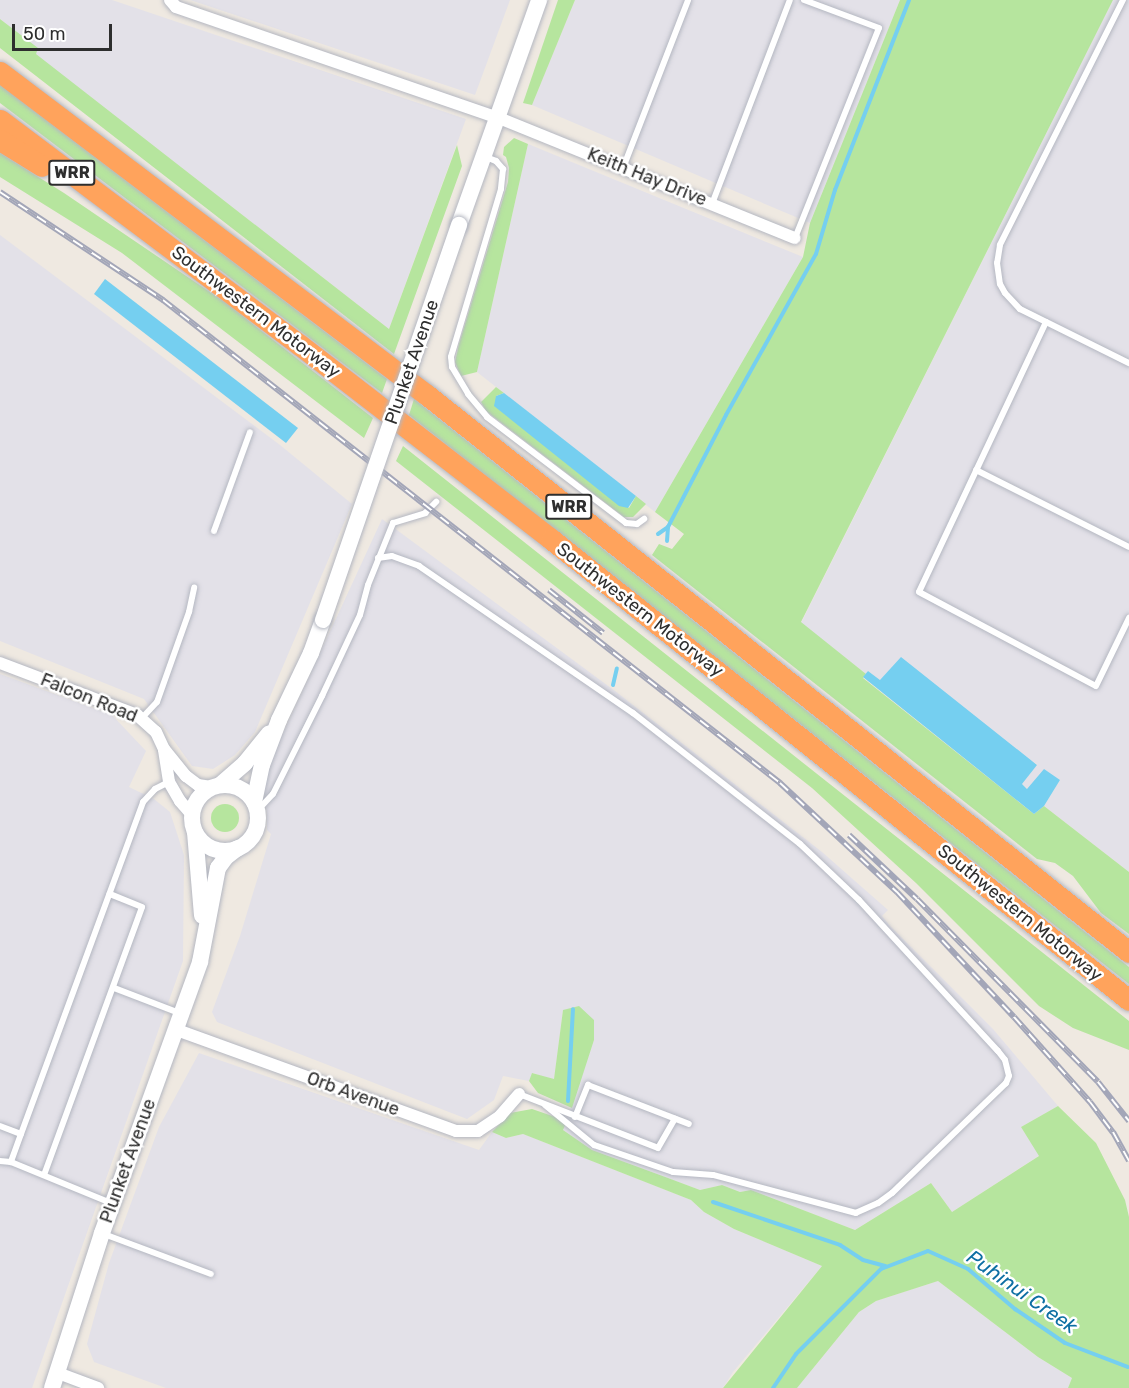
<!DOCTYPE html>
<html>
<head>
<meta charset="utf-8">
<style>
	body { margin:0 }
	#map { position:relative; width:1129px; height:1388px; overflow:hidden; background:#efe9e1; font-family:Rubik,sans-serif }
	div>[style] { position:absolute }
	[style*='--x'] { left:calc(var(--x)*1px); top:calc(var(--y)*1px); width:calc(var(--w)*1px); rotate:calc(var(--a)*1deg) }
	.industrial>* { inset:0; background:#e3e1e8 }
	.green>* { inset:0; background:#b6e59e }
	.round { border-radius:50% }
	.water>* { inset:0; background:#75cff0 }
	.stream>* { height:4px; margin:-2px; padding:0 2px; transform-origin:2px; border-radius:2px; background:#75cff0 }
	.roads { filter:drop-shadow(0 0 2px #b4b7c1) drop-shadow(0 0 2px #b4b7c1) }
	.lane>* { height:6px; margin:-3px; padding:0 3px; transform-origin:3px; border-radius:3px; background:#fff }
	.street>* { height:12px; margin:-6px; padding:0 6px; transform-origin:6px; border-radius:6px; background:#fff }
	.secondary>* { height:16px; margin:-8px; padding:0 8px; transform-origin:8px; border-radius:8px; background:#fff }
	.secondary>.ring { margin:-8px; padding:0; box-sizing:content-box; background:none; border:16px solid #fff; border-radius:50% }
	.highway>* { height:21px; margin:-10.5px; padding:0 10.5px; transform-origin:10.5px; border-radius:10.5px; background:#ffa35c }
	.rail>* { height:6px; margin-top:-3px; transform-origin:0; background:repeating-linear-gradient(90deg,#fff 0 11px,#a3a6b8 0 22px); box-sizing:border-box; border-block:2px solid #a3a6b8 }
	.bridges { filter:drop-shadow(0 0 2px #b4b7c1) drop-shadow(0 0 2px #b4b7c1) }
	.secondary-bridge>* { height:16px; margin:-8px; padding:0 8px; transform-origin:8px; border-radius:8px; background:#fff }
	span { translate:-50% -50%; white-space:nowrap; text-align:center; line-height:1.15; -webkit-text-stroke:5px #fff; paint-order:stroke }
	.shield-label span { padding:2px 4px; background:#fff; border:2px solid; border-radius:4px; -webkit-text-stroke-width:0 }
	.shield-label { font-size:16px; color:#2e2e2e; font-weight:700 }
	.street-label { font-size:18px; color:#2e2e2e }
	.water-label { font-size:20px; color:#0d6fa3; font-style:italic }
	.scale { position:absolute; left:12px; top:24px; width:100px; height:27px; box-sizing:border-box; border:3px solid #2e2e2e; border-top:0; padding-left:8px; font-size:18px; line-height:21px; white-space:nowrap; color:#2e2e2e; -webkit-text-stroke:4px #fff; paint-order:stroke }
</style>
</head>
<body>
<div id="map">
	<div class="industrial">
		<div style="clip-path:polygon(0 0,112px 0,466px 119px,389px 329px,35px 54px,37px 48px,0 19px)"></div>
		<div style="clip-path:polygon(190px 0,510px 0,475px 95px)"></div>
		<div style="clip-path:polygon(575px 0,900px 0,810px 223px,532px 105px)"></div>
		<div style="clip-path:polygon(1113px 0,1129px 0,1129px 872px,1044px 806px,1060px 780px,1028px 789px,1022px 784px,1037px 764px,880px 680px,868px 671px,866px 674px,801px 623px)"></div>
		<div style="clip-path:polygon(528px 144px,803px 257px,655px 512px,477px 372px)"></div>
		<div style="clip-path:polygon(0 235px,280px 445px,352px 504px,255px 732px,235px 755px,213px 769px,192px 766px,144px 699px,0 641px)"></div>
		<div style="clip-path:polygon(382px 519px,615px 691px,822px 852px,888px 910px,882px 916px,890px 926px,993px 1029px,1058px 1106px,1021px 1127px,1040px 1155px,952px 1212px,931px 1183px,855px 1230px,751px 1190px,740px 1192px,722px 1185px,700px 1190px,592px 1150px,563px 1130px,594px 1040px,563px 1010px,554px 1080px,533px 1073px,529px 1081px,503px 1076px,494px 1100px,467px 1119px,217px 1022px,212px 1012px,240px 936px,271px 834px,267px 830px,267px 813px,264px 790px,268px 766px)"></div>
		<div style="clip-path:polygon(0 674px,112px 715px,146px 751px,129px 787px,154px 799px,170px 812px,184px 855px,183px 961px,32px 1388px,0 1388px)"></div>
		<div style="clip-path:polygon(199px 1053px,479px 1150px,492px 1132px,506px 1138px,523px 1134px,691px 1200px,704px 1212px,734px 1229px,822px 1266px,733px 1372px,723px 1388px,166px 1388px,94px 1362px,87px 1344px,109px 1263px,159px 1127px)"></div>
		<div style="clip-path:polygon(938px 1281px,1038px 1357px,1072px 1378px,1068px 1388px,797px 1388px,859px 1312px,876px 1301px)"></div>
	</div>
	<div class="green">
		<div style="clip-path:polygon(558px 0,575px 0,532px 105px,523px 103px)"></div>
		<div style="clip-path:polygon(900px 0,1113px 0,801px 622px,866px 674px,863px 678px,1034px 814px,1044px 806px,1129px 872px,1129px 934px,1101px 913px,1073px 876px,1055px 863px,1037px 859px,652px 555px,659px 544px,672px 549px,684px 534px,655px 512px,803px 257px,810px 223px)"></div>
		<div style="clip-path:polygon(0 19px,38px 48px,36px 54px,389px 329px,457px 145px,462px 166px,394px 354px,0 48px)"></div>
		<div style="clip-path:polygon(0 85px,387px 379px,382px 393px,0 103px)"></div>
		<div style="clip-path:polygon(514px 138px,528px 144px,477px 372px,461px 376px,455px 362px,459px 344px,508px 182px,509px 168px,506px 157px,503px 155px,504px 147px)"></div>
		<div style="clip-path:polygon(0 153px,64px 193px,226px 303px,373px 418px,364px 438px,122px 253px,0 177px)"></div>
		<div style="clip-path:polygon(496px 387px,504px 393px,496px 396px,629px 508px,636px 496px,646px 504px,633px 517px,624px 517px,486px 411px,481px 402px)"></div>
		<div style="clip-path:polygon(414px 399px,1129px 967px,1129px 984px,409px 415px)"></div>
		<div style="clip-path:polygon(403px 446px,1129px 1021px,1129px 1050px,1073px 1028px,1039px 1006px,916px 883px,812px 788px,396px 461px)"></div>
		<div class="round" style="left:211px;top:804px;width:28px;height:28px"></div>
		<div style="clip-path:polygon(579px 1006px,594px 1020px,594px 1040px,572px 1108px,538px 1093px,529px 1081px,532px 1073px,554px 1079px,563px 1010px)"></div>
		<div style="clip-path:polygon(1058px 1106px,1096px 1143px,1125px 1200px,1129px 1217px,1129px 1388px,1068px 1388px,1072px 1378px,1038px 1357px,938px 1281px,876px 1301px,859px 1312px,797px 1388px,723px 1388px,822px 1266px,734px 1229px,704px 1212px,691px 1200px,523px 1134px,506px 1138px,492px 1132px,510px 1113px,532px 1109px,567px 1121px,563px 1130px,592px 1150px,668px 1178px,700px 1190px,722px 1185px,740px 1192px,751px 1190px,855px 1230px,931px 1183px,952px 1212px,1039px 1156px,1021px 1127px)"></div>
	</div>
	<div class="water">
		<div style="clip-path:polygon(105px 279px,298px 428px,286px 443px,94px 294px)"></div>
		<div style="clip-path:polygon(504px 393px,636px 496px,628px 508px,619px 506px,494px 406px,496px 396px)"></div>
		<div style="clip-path:polygon(901px 657px,1037px 765px,1022px 784px,1027px 789px,1044px 769px,1060px 780px,1044px 806px,1034px 814px,863px 677px,868px 671px,880px 680px)"></div>
	</div>
	<div class="stream">
		<div style="--x:668;--y:527;--w:126;--a:-62.6"></div>
		<div style="--x:726;--y:415;--w:184;--a:-60.8"></div>
		<div style="--x:816;--y:254;--w:67;--a:-73.5"></div>
		<div style="--x:835;--y:190;--w:204;--a:-68.7"></div>
		<div style="--x:658;--y:534;--w:12;--a:-35"></div>
		<div style="--x:668;--y:527;--w:14;--a:94"></div>
		<div style="--x:613;--y:685;--w:17;--a:-77"></div>
		<div style="--x:568;--y:1101;--w:92;--a:-86.9"></div>
		<div style="--x:713;--y:1202;--w:134;--a:18.7"></div>
		<div style="--x:840;--y:1245;--w:27;--a:33"></div>
		<div style="--x:863;--y:1260;--w:23;--a:15"></div>
		<div style="--x:773;--y:1388;--w:41;--a:-55.9"></div>
		<div style="--x:796;--y:1354;--w:120;--a:-45"></div>
		<div style="--x:881;--y:1269;--w:50;--a:-21"></div>
		<div style="--x:928;--y:1251;--w:44;--a:24.2"></div>
		<div style="--x:968;--y:1269;--w:62;--a:40.4"></div>
		<div style="--x:1015;--y:1309;--w:60;--a:34.2"></div>
		<div style="--x:1065;--y:1343;--w:67;--a:20.9"></div>
	</div>
	<div class="roads">
		<div class="lane">
			<div style="--x:1123;--y:0;--w:274;--a:116.7"></div>
			<div style="--x:1000;--y:245;--w:18;--a:99"></div>
			<div style="--x:997;--y:263;--w:21;--a:82"></div>
			<div style="--x:1000;--y:284;--w:10;--a:61"></div>
			<div style="--x:1005;--y:293;--w:22;--a:47"></div>
			<div style="--x:1020;--y:309;--w:122;--a:26.4"></div>
			<div style="--x:486;--y:157;--w:11;--a:22"></div>
			<div style="--x:496;--y:161;--w:11;--a:49"></div>
			<div style="--x:503;--y:169;--w:20;--a:96"></div>
			<div style="--x:501;--y:189;--w:175;--a:106.6"></div>
			<div style="--x:451;--y:357;--w:10;--a:84"></div>
			<div style="--x:452;--y:367;--w:31;--a:59"></div>
			<div style="--x:468;--y:394;--w:30;--a:50"></div>
			<div style="--x:487;--y:417;--w:175;--a:37.3"></div>
			<div style="--x:626;--y:523;--w:11;--a:5"></div>
			<div style="--x:637;--y:524;--w:9;--a:-36"></div>
			<div style="--x:623;--y:168;--w:180;--a:-68.8"></div>
			<div style="--x:712;--y:204;--w:218;--a:-69.1"></div>
			<div style="--x:795;--y:238;--w:226;--a:-68.2"></div>
			<div style="--x:879;--y:28;--w:80;--a:-159.5"></div>
			<div style="--x:1046;--y:322;--w:298;--a:115.2"></div>
			<div style="--x:919;--y:592;--w:200;--a:28"></div>
			<div style="--x:1096;--y:686;--w:76;--a:-64.1"></div>
			<div style="--x:976;--y:470;--w:171;--a:26.7"></div>
			<div style="--x:214;--y:531;--w:105;--a:-70"></div>
			<div style="--x:378;--y:558;--w:14;--a:-8"></div>
			<div style="--x:392;--y:556;--w:29;--a:20"></div>
			<div style="--x:419;--y:566;--w:260;--a:34.5"></div>
			<div style="--x:633;--y:713;--w:212;--a:38.1"></div>
			<div style="--x:800;--y:844;--w:81;--a:43.5"></div>
			<div style="--x:859;--y:900;--w:205;--a:47.4"></div>
			<div style="--x:998;--y:1051;--w:11;--a:52"></div>
			<div style="--x:1005;--y:1060;--w:16;--a:76"></div>
			<div style="--x:1009;--y:1076;--w:8;--a:113"></div>
			<div style="--x:1006;--y:1083;--w:158;--a:136"></div>
			<div style="--x:892;--y:1193;--w:17;--a:144"></div>
			<div style="--x:878;--y:1203;--w:24;--a:156"></div>
			<div style="--x:856;--y:1213;--w:148;--a:-165.1"></div>
			<div style="--x:713;--y:1175;--w:40;--a:-175.7"></div>
			<div style="--x:673;--y:1172;--w:83;--a:-161.1"></div>
			<div style="--x:594;--y:1145;--w:63;--a:-140.8"></div>
			<div style="--x:141;--y:719;--w:23;--a:-47"></div>
			<div style="--x:157;--y:702;--w:96;--a:-70.4"></div>
			<div style="--x:189;--y:612;--w:25;--a:-78"></div>
			<div style="--x:257;--y:811;--w:23;--a:-47"></div>
			<div style="--x:273;--y:794;--w:110;--a:-63.4"></div>
			<div style="--x:322;--y:696;--w:89;--a:-64.9"></div>
			<div style="--x:360;--y:615;--w:31;--a:-75"></div>
			<div style="--x:368;--y:585;--w:67;--a:-68"></div>
			<div style="--x:393;--y:523;--w:34;--a:-17"></div>
			<div style="--x:425;--y:513;--w:16;--a:-45"></div>
			<div style="--x:114;--y:988;--w:70;--a:21"></div>
			<div style="--x:519;--y:1094;--w:149;--a:21.2"></div>
			<div style="--x:658;--y:1148;--w:34;--a:-60"></div>
			<div style="--x:575;--y:1117;--w:35;--a:-68"></div>
			<div style="--x:588;--y:1085;--w:108;--a:21.1"></div>
			<div style="--x:0;--y:1126;--w:22;--a:21"></div>
			<div style="--x:21;--y:1134;--w:30;--a:110"></div>
			<div style="--x:11;--y:1162;--w:108;--a:22.3"></div>
			<div style="--x:21;--y:1134;--w:354;--a:-69.8"></div>
			<div style="--x:143;--y:802;--w:18;--a:-47"></div>
			<div style="--x:155;--y:789;--w:16;--a:-27"></div>
			<div style="--x:0;--y:1161;--w:11;--a:5"></div>
			<div style="--x:44;--y:1175;--w:285;--a:-69.9"></div>
			<div style="--x:142;--y:907;--w:35;--a:-158"></div>
			<div style="--x:104;--y:1234;--w:114;--a:20.5"></div>
		</div>
		<div class="street">
			<div style="--x:170;--y:0;--w:9;--a:49"></div>
			<div style="--x:176;--y:7;--w:342;--a:19"></div>
			<div style="--x:499;--y:118;--w:319;--a:22.1"></div>
			<div style="--x:0;--y:663;--w:147;--a:20.8"></div>
			<div style="--x:137;--y:715;--w:25;--a:42"></div>
			<div style="--x:156;--y:732;--w:19;--a:65"></div>
			<div style="--x:164;--y:749;--w:35;--a:51"></div>
			<div style="--x:186;--y:776;--w:15;--a:37"></div>
			<div style="--x:198;--y:785;--w:15;--a:8"></div>
			<div style="--x:164;--y:750;--w:32;--a:81"></div>
			<div style="--x:169;--y:782;--w:22;--a:60"></div>
			<div style="--x:180;--y:801;--w:18;--a:49"></div>
			<div style="--x:177;--y:1030;--w:297;--a:19.9"></div>
			<div style="--x:456;--y:1131;--w:22;--a:0"></div>
			<div style="--x:478;--y:1131;--w:27;--a:-34"></div>
			<div style="--x:500;--y:1116;--w:29;--a:-49"></div>
			<div style="--x:58;--y:1373;--w:43;--a:20.6"></div>
		</div>
		<div class="secondary">
			<div style="--x:459;--y:225;--w:239;--a:-70.4"></div>
			<div style="--x:220;--y:785;--w:33;--a:-41"></div>
			<div style="--x:245;--y:763;--w:38;--a:-51"></div>
			<div class="ring" style="left:192px;top:785px;width:50px;height:50px"></div>
			<div style="--x:254;--y:802;--w:38;--a:-78"></div>
			<div style="--x:262;--y:765;--w:48;--a:-69.3"></div>
			<div style="--x:279;--y:720;--w:74;--a:-64.5"></div>
			<div style="--x:311;--y:653;--w:35;--a:-70"></div>
			<div style="--x:195;--y:832;--w:84;--a:85.2"></div>
			<div style="--x:52;--y:1388;--w:163;--a:-72.1"></div>
			<div style="--x:102;--y:1233;--w:288;--a:-70.1"></div>
			<div style="--x:200;--y:962;--w:96;--a:-79.2"></div>
			<div style="--x:218;--y:868;--w:14;--a:-54"></div>
			<div style="--x:226;--y:857;--w:15;--a:-37"></div>
		</div>
		<div class="highway">
			<div style="--x:0;--y:72;--w:535;--a:37.11"></div>
			<div style="--x:427;--y:395;--w:896;--a:38.43"></div>
			<div style="--x:0;--y:120;--w:375;--a:36.9"></div>
			<div style="--x:300;--y:345;--w:317;--a:37.7"></div>
			<div style="--x:551;--y:539;--w:739;--a:38.58"></div>
			<div style="--x:0;--y:140;--w:49;--a:31.8"></div>
		</div>
	</div>
	<div class="rail">
		<div style="--x:0;--y:192;--w:196;--a:33.5"></div>
		<div style="--x:163;--y:300;--w:784;--a:38.05"></div>
		<div style="--x:780;--y:783;--w:160;--a:43"></div>
		<div style="--x:897;--y:892;--w:171;--a:46.9"></div>
		<div style="--x:1014;--y:1017;--w:114;--a:48.2"></div>
		<div style="--x:1090;--y:1102;--w:38;--a:53"></div>
		<div style="--x:1113;--y:1132;--w:33;--a:61"></div>
		<div style="--x:549;--y:590;--w:69;--a:38.5"></div>
		<div style="--x:849;--y:835;--w:93;--a:43.3"></div>
		<div style="--x:917;--y:899;--w:257;--a:45.3"></div>
		<div style="--x:1098;--y:1082;--w:50;--a:51.5"></div>
	</div>
	<div class="bridges">
		<div class="secondary-bridge">
			<div style="--x:323;--y:620;--w:418;--a:-71"></div>
		</div>
	</div>
	<div class="shield-label">
		<span style="left:72px;top:173px">WRR</span>
		<span style="left:569px;top:507px">WRR</span>
	</div>
	<div class="street-label">
		<span style="left:647px;top:177px;rotate:22deg">Keith Hay Drive</span>
		<span style="left:256px;top:312px;rotate:37deg">Southwestern Motorway</span>
		<span style="left:412px;top:362px;rotate:-71deg">Plunket Avenue</span>
		<span style="left:640px;top:610px;rotate:38deg">Southwestern Motorway</span>
		<span style="left:89px;top:698px;rotate:22deg">Falcon Road</span>
		<span style="left:1020px;top:913px;rotate:39deg">Southwestern Motorway</span>
		<span style="left:353px;top:1094px;rotate:20deg">Orb Avenue</span>
		<span style="left:128px;top:1161px;rotate:-70deg">Plunket Avenue</span>
	</div>
	<div class="water-label">
		<span style="left:1022px;top:1292px;rotate:35deg">Puhinui Creek</span>
	</div>
	<div class="scale">50 m</div>
</div>
</body>
</html>
